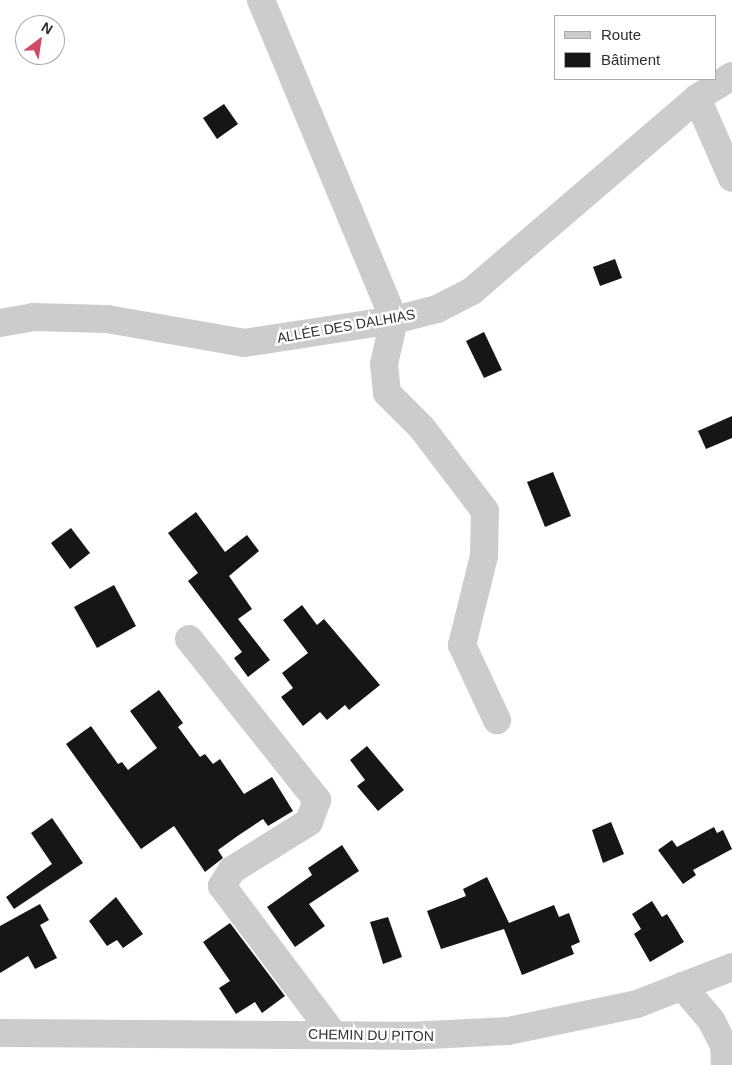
<!DOCTYPE html>
<html>
<head>
<meta charset="utf-8">
<style>
	body { margin:0 }
	#map { position:relative; width:732px; height:1065px; overflow:hidden; background:#fff; font-family:Helvetica,sans-serif }
	div>[style] { position:absolute }
	[style*='--x'] { left:calc(var(--x)*1px); top:calc(var(--y)*1px); width:calc(var(--w)*1px); rotate:calc(var(--a)*1deg) }
	.building>* { inset:0; background:#161616 }
	.minor>* { height:28px; margin:-14px; padding:0 14px; transform-origin:14px; border-radius:14px; background:#ccc }
	span { translate:-50% -50%; white-space:nowrap; text-align:center; line-height:1.15; -webkit-text-stroke:5px #fff; paint-order:stroke }
	.street-label { font-size:14px; color:#2f2f2f }
	.legend { position:absolute; left:554px; top:15px; width:162px; height:65px; box-sizing:border-box; background:#fff; border:1px solid #acacac; margin:0; padding:6px 9px; list-style:none; font-size:15px; color:#2f2f2f }
	.legend li { display:flex; align-items:center; gap:10px; height:25px }
	.legend b { width:25px; border:1px solid #acacac }
	.north { position:absolute; left:15px; top:15px; width:50px; height:50px; box-sizing:border-box; background:#fff; border:1px solid #acacac; border-radius:50%; rotate:31deg; font-size:14px; font-weight:700; line-height:20px; text-align:center; color:#2f2f2f }
	.north::after { content:''; display:block; margin:auto; width:18px; height:22px; background:#cf4962; clip-path:polygon(50% 0,100% 100%,50% 72%,0 100%) }
</style>
</head>
<body>
<div id="map">
	<div class="building">
		<div style="clip-path:polygon(224px 104px,238px 124px,217px 139px,203px 118px)"></div>
		<div style="clip-path:polygon(615px 259px,622px 278px,600px 286px,593px 267px)"></div>
		<div style="clip-path:polygon(484px 332px,502px 370px,484px 378px,466px 341px)"></div>
		<div style="clip-path:polygon(732px 416px,732px 438px,706px 449px,698px 431px)"></div>
		<div style="clip-path:polygon(553px 472px,571px 516px,545px 527px,527px 482px)"></div>
		<div style="clip-path:polygon(196px 512px,225px 552px,247px 535px,259px 551px,229px 576px,252px 609px,238px 619px,270px 660px,248px 677px,234px 658px,242px 652px,188px 581px,198px 573px,168px 533px)"></div>
		<div style="clip-path:polygon(71px 528px,90px 553px,70px 569px,51px 543px)"></div>
		<div style="clip-path:polygon(114px 585px,136px 626px,97px 648px,74px 607px)"></div>
		<div style="clip-path:polygon(302px 605px,317px 625px,324px 619px,380px 685px,349px 710px,345px 705px,327px 720px,320px 712px,303px 726px,281px 697px,293px 688px,282px 673px,308px 653px,283px 620px)"></div>
		<div style="clip-path:polygon(159px 690px,183px 723px,178px 727px,200px 757px,205px 754px,213px 764px,220px 759px,244px 794px,272px 777px,293px 811px,268px 826px,263px 819px,239px 835px,218px 850px,223px 858px,205px 872px,174px 826px,141px 849px,66px 744px,91px 726px,118px 764px,122px 762px,128px 770px,157px 748px,130px 711px)"></div>
		<div style="clip-path:polygon(367px 746px,404px 790px,378px 811px,357px 786px,365px 780px,350px 760px)"></div>
		<div style="clip-path:polygon(52px 818px,83px 863px,14px 909px,6px 897px,52px 864px,31px 833px)"></div>
		<div style="clip-path:polygon(611px 822px,624px 854px,603px 863px,592px 830px)"></div>
		<div style="clip-path:polygon(714px 827px,717px 833px,723px 830px,732px 849px,693px 870px,696px 875px,683px 884px,658px 850px,672px 840px,677px 847px)"></div>
		<div style="clip-path:polygon(342px 845px,359px 871px,309px 904px,325px 926px,295px 947px,267px 907px,312px 875px,308px 868px)"></div>
		<div style="clip-path:polygon(487px 877px,509px 923px,554px 905px,559px 917px,569px 913px,580px 942px,571px 946px,574px 954px,522px 975px,504px 929px,441px 949px,427px 911px,466px 896px,463px 889px)"></div>
		<div style="clip-path:polygon(116px 897px,143px 934px,123px 948px,117px 940px,107px 946px,89px 921px)"></div>
		<div style="clip-path:polygon(652px 901px,662px 917px,667px 914px,684px 942px,650px 962px,634px 934px,641px 929px,632px 914px)"></div>
		<div style="clip-path:polygon(40px 904px,49px 920px,40px 925px,57px 958px,35px 969px,28px 956px,0 973px,0 926px)"></div>
		<div style="clip-path:polygon(388px 917px,402px 957px,383px 964px,370px 922px)"></div>
		<div style="clip-path:polygon(230px 923px,285px 996px,262px 1013px,255px 1002px,236px 1014px,219px 988px,230px 981px,203px 942px)"></div>
	</div>
	<div class="minor">
		<div style="--x:261;--y:0;--w:347;--a:67.4"></div>
		<div style="--x:394;--y:320;--w:45;--a:102.8"></div>
		<div style="--x:384;--y:364;--w:29;--a:84"></div>
		<div style="--x:387;--y:393;--w:49;--a:45"></div>
		<div style="--x:422;--y:428;--w:104;--a:52.8"></div>
		<div style="--x:485;--y:511;--w:45;--a:91.3"></div>
		<div style="--x:484;--y:556;--w:92;--a:103.9"></div>
		<div style="--x:462;--y:645;--w:83;--a:65"></div>
		<div style="--x:697;--y:98;--w:87;--a:66.4"></div>
		<div style="--x:0;--y:323;--w:34;--a:-10"></div>
		<div style="--x:33;--y:317;--w:74;--a:1.5"></div>
		<div style="--x:107;--y:319;--w:139;--a:9.9"></div>
		<div style="--x:244;--y:343;--w:152;--a:-8.7"></div>
		<div style="--x:394;--y:320;--w:44;--a:-14.3"></div>
		<div style="--x:437;--y:309;--w:39;--a:-27"></div>
		<div style="--x:472;--y:291;--w:296;--a:-40.6"></div>
		<div style="--x:697;--y:98;--w:41;--a:-32.2"></div>
		<div style="--x:189;--y:639;--w:206;--a:51.5"></div>
		<div style="--x:317;--y:800;--w:23;--a:110"></div>
		<div style="--x:309;--y:822;--w:91;--a:148.1"></div>
		<div style="--x:232;--y:870;--w:19;--a:122"></div>
		<div style="--x:222;--y:886;--w:186;--a:53.1"></div>
		<div style="--x:682;--y:986;--w:45;--a:49.5"></div>
		<div style="--x:711;--y:1020;--w:28;--a:63"></div>
		<div style="--x:724;--y:1045;--w:20;--a:87"></div>
		<div style="--x:0;--y:1033;--w:409;--a:0.4"></div>
		<div style="--x:409;--y:1036;--w:99;--a:-2.9"></div>
		<div style="--x:508;--y:1031;--w:132;--a:-11.8"></div>
		<div style="--x:637;--y:1004;--w:102;--a:-21.3"></div>
	</div>
	<div class="street-label">
		<span style="left:346px;top:326px;rotate:-10deg">ALLÉE DES DALHIAS</span>
		<span style="left:371px;top:1035px;rotate:1deg">CHEMIN DU PITON</span>
	</div>
	<ul class="legend">
	<li><b style="height:6px;background:#ccc"></b>Route</li>
	<li><b style="height:14px;background:#161616"></b>Bâtiment</li>
	</ul>
	<div class="north">N</div>
</div>
</body>
</html>
